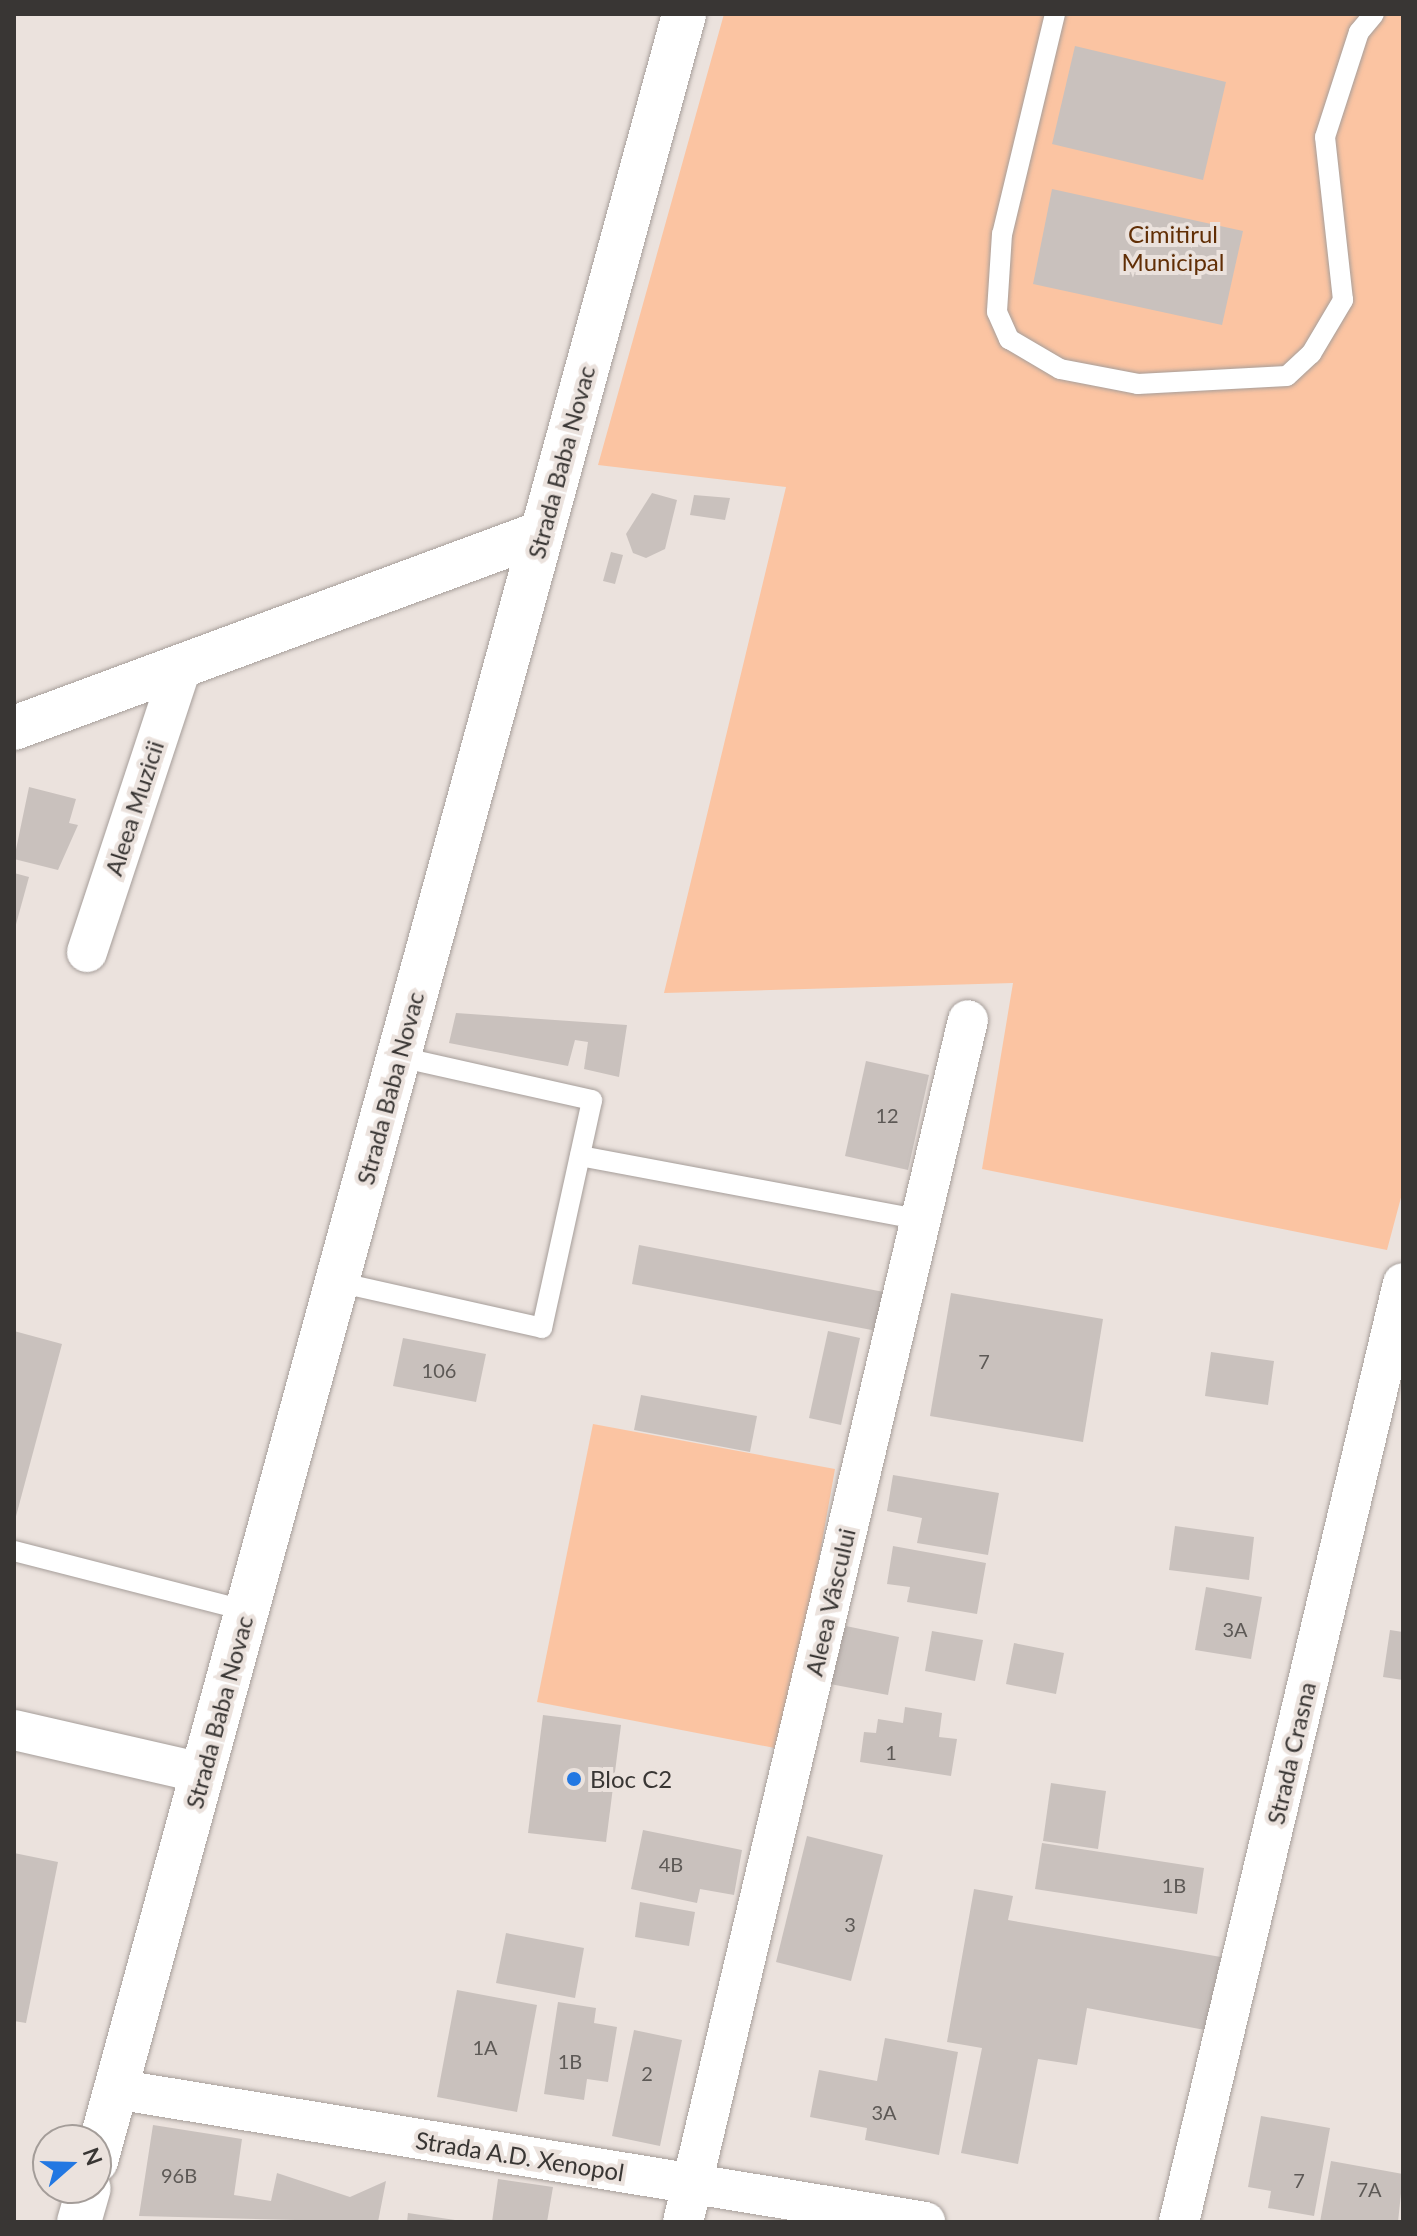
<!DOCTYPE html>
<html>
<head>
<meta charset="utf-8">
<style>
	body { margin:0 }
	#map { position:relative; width:1417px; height:2236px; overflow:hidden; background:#ebe2dd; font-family:Lato,sans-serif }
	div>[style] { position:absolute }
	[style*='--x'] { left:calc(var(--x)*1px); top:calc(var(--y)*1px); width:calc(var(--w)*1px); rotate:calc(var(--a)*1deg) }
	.green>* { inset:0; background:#fbc4a2 }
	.building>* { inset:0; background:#c9c1bd }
	.roads { filter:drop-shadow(0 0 2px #a69e9a) drop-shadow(0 0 2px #a69e9a) }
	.service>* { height:20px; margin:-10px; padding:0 10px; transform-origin:10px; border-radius:10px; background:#fff }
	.minor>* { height:40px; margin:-20px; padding:0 20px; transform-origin:20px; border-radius:20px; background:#fff }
	.tertiary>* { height:44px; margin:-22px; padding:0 22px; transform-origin:22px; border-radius:22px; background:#fff }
	.secondary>* { height:44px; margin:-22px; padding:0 22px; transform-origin:22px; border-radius:22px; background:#fff }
	.dots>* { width:22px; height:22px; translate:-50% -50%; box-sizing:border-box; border:4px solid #ebe2dd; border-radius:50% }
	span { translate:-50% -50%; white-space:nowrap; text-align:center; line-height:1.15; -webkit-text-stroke:8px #ebe2dd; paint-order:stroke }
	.number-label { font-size:20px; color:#5d5956 }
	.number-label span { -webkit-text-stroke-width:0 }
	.park-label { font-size:24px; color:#612e05 }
	.street-label { font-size:24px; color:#393634 }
	.poi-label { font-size:24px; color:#393634 }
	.left { translate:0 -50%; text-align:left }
	.frame { position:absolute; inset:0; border:16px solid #393634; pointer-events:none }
	.north { position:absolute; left:32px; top:2124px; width:80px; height:80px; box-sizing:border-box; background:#ebe2dd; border:2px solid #a49d99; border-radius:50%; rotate:70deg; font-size:22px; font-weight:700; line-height:32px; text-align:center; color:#393634 }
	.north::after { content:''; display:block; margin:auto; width:28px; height:36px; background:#2378e2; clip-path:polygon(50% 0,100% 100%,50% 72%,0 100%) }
</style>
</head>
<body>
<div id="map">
	<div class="green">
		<div style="clip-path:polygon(724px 14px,1403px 14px,1403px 1190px,1387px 1250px,982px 1169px,1013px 983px,664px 993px,786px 487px,598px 465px)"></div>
		<div style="clip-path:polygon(593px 1424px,835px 1469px,785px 1750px,537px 1702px)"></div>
	</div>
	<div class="building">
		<div style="clip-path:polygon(1075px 46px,1226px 82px,1203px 180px,1052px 144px)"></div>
		<div style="clip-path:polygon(1052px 189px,1243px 231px,1222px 325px,1033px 284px)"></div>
		<div style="clip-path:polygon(652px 493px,677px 500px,665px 549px,646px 558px,633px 553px,626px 534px)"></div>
		<div style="clip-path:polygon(694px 495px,730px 498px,725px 520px,690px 515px)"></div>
		<div style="clip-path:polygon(611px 552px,623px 555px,615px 584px,603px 581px)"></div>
		<div style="clip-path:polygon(29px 787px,76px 799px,69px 823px,78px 825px,58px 870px,14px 859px)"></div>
		<div style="clip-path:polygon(14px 873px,29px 877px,15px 928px,14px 928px)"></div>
		<div style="clip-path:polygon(456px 1013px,627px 1025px,619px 1077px,584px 1069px,588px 1042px,575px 1040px,568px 1066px,449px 1043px)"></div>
		<div style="clip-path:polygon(866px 1061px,929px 1075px,908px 1170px,845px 1156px)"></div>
		<div style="clip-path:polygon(639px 1245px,884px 1292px,877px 1331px,632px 1284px)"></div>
		<div style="clip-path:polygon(951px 1293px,1103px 1319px,1083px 1442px,930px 1416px)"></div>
		<div style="clip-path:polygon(14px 1331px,62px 1344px,15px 1520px,14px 1520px)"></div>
		<div style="clip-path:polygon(828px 1331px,860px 1338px,841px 1425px,809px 1418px)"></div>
		<div style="clip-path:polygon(403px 1338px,486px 1354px,476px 1402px,393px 1386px)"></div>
		<div style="clip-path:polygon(1211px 1352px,1274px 1361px,1268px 1405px,1205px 1396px)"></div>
		<div style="clip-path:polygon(641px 1395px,757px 1416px,750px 1452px,634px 1430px)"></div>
		<div style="clip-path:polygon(893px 1475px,999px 1493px,988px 1555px,917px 1543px,922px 1518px,887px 1511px)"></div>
		<div style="clip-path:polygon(1175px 1526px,1254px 1537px,1249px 1580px,1169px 1570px)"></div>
		<div style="clip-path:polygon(893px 1546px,986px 1563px,977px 1614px,907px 1602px,910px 1587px,887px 1584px)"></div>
		<div style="clip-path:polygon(1206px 1587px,1262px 1597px,1251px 1659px,1195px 1650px)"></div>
		<div style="clip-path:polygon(841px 1625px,899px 1637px,888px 1695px,830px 1684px)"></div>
		<div style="clip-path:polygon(1390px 1630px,1403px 1632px,1403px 1680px,1383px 1677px)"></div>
		<div style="clip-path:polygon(932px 1631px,983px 1640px,975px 1681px,925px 1671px)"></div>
		<div style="clip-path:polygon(1014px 1643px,1064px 1653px,1056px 1694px,1006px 1684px)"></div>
		<div style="clip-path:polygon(905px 1707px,942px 1713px,939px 1737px,957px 1739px,951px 1776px,860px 1762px,864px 1732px,876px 1733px,878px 1719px,903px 1723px)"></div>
		<div style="clip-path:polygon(543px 1715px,621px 1725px,606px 1842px,528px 1833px)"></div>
		<div style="clip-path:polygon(1051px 1783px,1106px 1791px,1098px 1849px,1043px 1841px)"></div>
		<div style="clip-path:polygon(643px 1830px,742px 1850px,734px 1895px,700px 1889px,697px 1903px,631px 1889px)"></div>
		<div style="clip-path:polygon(807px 1836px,883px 1855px,851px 1981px,776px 1962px)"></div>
		<div style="clip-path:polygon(1042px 1843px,1204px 1868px,1197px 1914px,1035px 1889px)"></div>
		<div style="clip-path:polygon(14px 1853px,58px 1862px,26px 2023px,14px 2021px)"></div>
		<div style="clip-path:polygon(974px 1889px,1013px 1896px,1008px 1920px,1221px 1957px,1205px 2030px,1087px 2008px,1077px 2065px,1038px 2059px,1018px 2164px,961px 2153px,982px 2048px,947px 2042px)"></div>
		<div style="clip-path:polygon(640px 1902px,695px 1912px,689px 1946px,635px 1937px)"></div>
		<div style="clip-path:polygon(506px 1933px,584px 1948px,575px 1998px,496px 1983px)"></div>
		<div style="clip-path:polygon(457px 1990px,537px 2005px,517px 2112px,437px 2097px)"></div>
		<div style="clip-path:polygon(558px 2002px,596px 2008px,594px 2023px,617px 2027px,608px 2082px,587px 2079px,584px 2100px,544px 2094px)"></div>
		<div style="clip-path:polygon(634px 2030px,682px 2040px,660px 2146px,612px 2136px)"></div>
		<div style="clip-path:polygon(885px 2038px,958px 2052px,939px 2155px,865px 2140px,867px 2128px,810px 2117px,819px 2070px,877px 2081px)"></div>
		<div style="clip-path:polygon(1261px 2116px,1330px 2128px,1314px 2216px,1268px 2208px,1271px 2191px,1248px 2187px)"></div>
		<div style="clip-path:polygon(153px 2125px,242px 2139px,234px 2195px,271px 2201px,277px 2173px,350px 2197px,386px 2181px,378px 2222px,139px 2216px)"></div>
		<div style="clip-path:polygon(1331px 2161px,1403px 2174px,1398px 2222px,1320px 2222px)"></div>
		<div style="clip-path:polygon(498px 2179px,553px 2187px,547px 2222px,492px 2222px)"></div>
		<div style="clip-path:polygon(408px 2213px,455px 2220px,455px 2222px,407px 2222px)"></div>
	</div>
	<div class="roads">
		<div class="service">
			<div style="--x:1055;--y:14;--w:226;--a:103.5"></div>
			<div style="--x:1002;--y:234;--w:78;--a:93.7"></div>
			<div style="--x:997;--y:312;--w:30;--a:66"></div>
			<div style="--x:1009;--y:339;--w:59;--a:30.5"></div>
			<div style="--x:1060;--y:369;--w:79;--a:10.9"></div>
			<div style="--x:1138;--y:384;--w:149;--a:-3.1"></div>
			<div style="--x:1287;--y:376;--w:33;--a:-43"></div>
			<div style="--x:1311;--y:354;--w:63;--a:-59.3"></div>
			<div style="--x:1343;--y:300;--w:164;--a:-96.3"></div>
			<div style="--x:1325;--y:137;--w:110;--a:-72.1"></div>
			<div style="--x:1359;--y:32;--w:23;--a:-50"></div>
			<div style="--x:580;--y:1156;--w:347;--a:10.6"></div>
			<div style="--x:337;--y:1282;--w:210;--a:12.6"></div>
			<div style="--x:542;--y:1328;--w:233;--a:-77.6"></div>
			<div style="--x:592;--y:1100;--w:198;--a:-167.4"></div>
			<div style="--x:14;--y:1551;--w:241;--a:14.4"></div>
		</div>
		<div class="minor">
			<div style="--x:87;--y:952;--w:302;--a:-71.7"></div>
			<div style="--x:14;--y:1730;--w:193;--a:12.9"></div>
			<div style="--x:115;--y:2089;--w:821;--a:9.32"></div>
			<div style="--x:683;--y:2222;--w:1235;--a:-76.66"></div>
			<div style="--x:1179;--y:2222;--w:965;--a:-76.58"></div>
		</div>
		<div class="tertiary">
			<div style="--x:14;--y:728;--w:562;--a:-20.31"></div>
		</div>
		<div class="secondary">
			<div style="--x:96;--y:2161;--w:2226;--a:-74.68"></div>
			<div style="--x:79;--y:2222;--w:35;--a:-74"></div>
		</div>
	</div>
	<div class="dots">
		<div style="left:574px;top:1779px;background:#2378e2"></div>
	</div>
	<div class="number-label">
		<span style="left:887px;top:1115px">12</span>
		<span style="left:984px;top:1361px">7</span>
		<span style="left:439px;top:1370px">106</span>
		<span style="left:1235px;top:1629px">3A</span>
		<span style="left:891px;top:1752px">1</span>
		<span style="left:671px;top:1864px">4B</span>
		<span style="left:1174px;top:1885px">1B</span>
		<span style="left:850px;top:1924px">3</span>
		<span style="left:485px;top:2047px">1A</span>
		<span style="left:570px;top:2061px">1B</span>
		<span style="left:647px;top:2073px">2</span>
		<span style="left:884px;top:2112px">3A</span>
		<span style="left:179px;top:2175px">96B</span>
		<span style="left:1299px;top:2180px">7</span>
		<span style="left:1369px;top:2189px">7A</span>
	</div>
	<div class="park-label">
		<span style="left:1173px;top:248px">Cimitirul<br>Municipal</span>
	</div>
	<div class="street-label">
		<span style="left:561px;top:462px;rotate:-75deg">Strada Baba Novac</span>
		<span style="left:134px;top:808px;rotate:-72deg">Aleea Muzicii</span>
		<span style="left:390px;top:1088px;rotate:-75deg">Strada Baba Novac</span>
		<span style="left:830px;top:1602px;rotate:-77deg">Aleea Vâscului</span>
		<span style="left:219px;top:1712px;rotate:-75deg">Strada Baba Novac</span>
		<span style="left:1291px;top:1753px;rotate:-77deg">Strada Crasna</span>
		<span style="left:520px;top:2156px;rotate:9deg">Strada A.D. Xenopol</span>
	</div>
	<div class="poi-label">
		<span class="left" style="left:590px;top:1779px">Bloc C2</span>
	</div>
	<div class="frame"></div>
	<div class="north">N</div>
</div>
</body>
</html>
